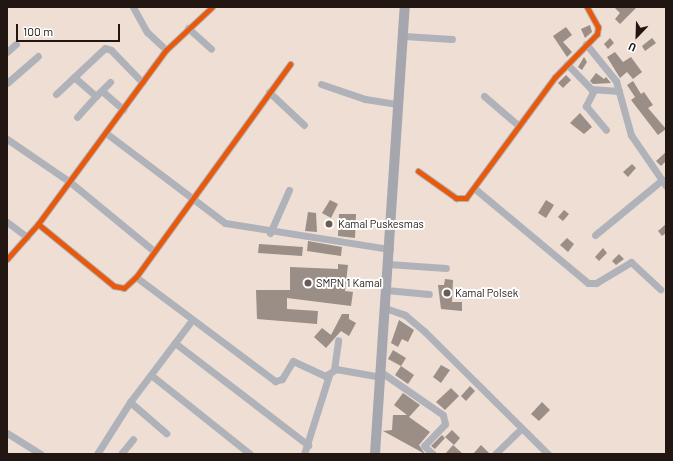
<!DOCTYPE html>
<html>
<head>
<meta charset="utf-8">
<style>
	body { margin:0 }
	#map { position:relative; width:673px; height:461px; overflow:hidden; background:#eeded4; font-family:Barlow,sans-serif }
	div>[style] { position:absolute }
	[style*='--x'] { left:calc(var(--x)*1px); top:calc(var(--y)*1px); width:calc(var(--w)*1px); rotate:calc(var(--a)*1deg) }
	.building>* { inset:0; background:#9a8e87 }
	.minor>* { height:7px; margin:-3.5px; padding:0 3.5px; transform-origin:3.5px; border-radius:3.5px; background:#b0b2ba }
	.highway>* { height:10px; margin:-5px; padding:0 5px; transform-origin:5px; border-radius:5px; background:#a5a6ae }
	.cycleway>* { height:5px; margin:-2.5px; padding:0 2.5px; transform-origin:2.5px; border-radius:2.5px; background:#e8590c }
	.dots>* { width:11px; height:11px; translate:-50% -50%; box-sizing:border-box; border:2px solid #fff; border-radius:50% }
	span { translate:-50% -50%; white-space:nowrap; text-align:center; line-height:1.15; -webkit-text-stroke:4px #fff; paint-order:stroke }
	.poi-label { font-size:11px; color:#211611 }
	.left { translate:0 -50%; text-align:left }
	.frame { position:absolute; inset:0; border:8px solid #211611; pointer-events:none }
	.north { position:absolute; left:617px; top:16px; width:40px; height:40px; -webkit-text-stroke:3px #fff; paint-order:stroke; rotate:203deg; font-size:11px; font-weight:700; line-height:16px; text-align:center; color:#211611 }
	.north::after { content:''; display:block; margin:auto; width:14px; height:18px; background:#211611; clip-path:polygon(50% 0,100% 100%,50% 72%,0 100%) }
	.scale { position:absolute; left:16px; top:24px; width:104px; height:18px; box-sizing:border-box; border:2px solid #211611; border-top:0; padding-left:5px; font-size:12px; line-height:14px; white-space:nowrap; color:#211611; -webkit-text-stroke:3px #fff; paint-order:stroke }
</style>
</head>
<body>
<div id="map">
	<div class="building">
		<div style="clip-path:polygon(614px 7px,637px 7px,620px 24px,615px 19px,620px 13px)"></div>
		<div style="clip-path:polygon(590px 25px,592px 32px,585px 38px,581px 29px)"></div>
		<div style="clip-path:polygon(566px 27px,572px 35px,563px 42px,572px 52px,567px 57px,553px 36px)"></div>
		<div style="clip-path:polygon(610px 38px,614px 43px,608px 49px,604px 44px)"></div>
		<div style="clip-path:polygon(652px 38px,656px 43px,645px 51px,642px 46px)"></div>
		<div style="clip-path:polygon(615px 52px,623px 62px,631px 57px,642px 72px,633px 79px,627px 72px,620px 78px,607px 57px)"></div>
		<div style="clip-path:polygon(584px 57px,587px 62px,582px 70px,578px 67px)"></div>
		<div style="clip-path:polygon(596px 73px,604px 79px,606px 77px,611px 83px,593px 84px,590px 81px)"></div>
		<div style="clip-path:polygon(566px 75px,571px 80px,563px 88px,558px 83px)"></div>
		<div style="clip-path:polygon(633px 81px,641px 94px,644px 92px,653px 105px,648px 108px,666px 129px,658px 135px,631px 100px,635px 97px,627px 85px)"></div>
		<div style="clip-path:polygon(580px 113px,592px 127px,584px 134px,570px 123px)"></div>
		<div style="clip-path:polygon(666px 152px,666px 161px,661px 166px,656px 161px)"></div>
		<div style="clip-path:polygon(632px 164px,636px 168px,628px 177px,623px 172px)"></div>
		<div style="clip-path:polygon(330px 200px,338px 204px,331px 218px,322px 213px)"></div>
		<div style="clip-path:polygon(546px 200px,554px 205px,546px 218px,538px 213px)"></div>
		<div style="clip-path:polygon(564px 210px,569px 214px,563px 221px,558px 217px)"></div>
		<div style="clip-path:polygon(308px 212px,316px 213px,317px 232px,305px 231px)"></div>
		<div style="clip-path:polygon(339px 214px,356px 214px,355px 238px,338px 236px)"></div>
		<div style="clip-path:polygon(666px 224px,666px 233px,662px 236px,658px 231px)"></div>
		<div style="clip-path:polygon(567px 238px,574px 244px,568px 252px,560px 245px)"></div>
		<div style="clip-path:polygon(308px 241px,342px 247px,341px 256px,307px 251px)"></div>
		<div style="clip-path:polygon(259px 244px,303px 247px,302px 256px,258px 253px)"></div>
		<div style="clip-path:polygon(603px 248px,607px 253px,599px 261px,595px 257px)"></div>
		<div style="clip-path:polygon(619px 254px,624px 259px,616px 265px,612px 261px)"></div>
		<div style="clip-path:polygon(338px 264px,348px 265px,345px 291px,353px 292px,351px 306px,287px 298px,287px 309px,318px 311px,317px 324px,257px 319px,256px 290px,290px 290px,290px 267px,338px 269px)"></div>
		<div style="clip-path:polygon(445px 279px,453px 280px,452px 302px,462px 302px,462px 311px,441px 309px,438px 285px,444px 285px)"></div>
		<div style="clip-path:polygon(342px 314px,349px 314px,349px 319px,356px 323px,349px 336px,341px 331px,326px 348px,314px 337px,322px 328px,331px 335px)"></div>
		<div style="clip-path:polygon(399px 320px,414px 330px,408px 342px,402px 339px,398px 347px,391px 343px)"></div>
		<div style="clip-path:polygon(393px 350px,406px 358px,401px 366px,388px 359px)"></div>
		<div style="clip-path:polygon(441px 365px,450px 370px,441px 383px,433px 377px)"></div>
		<div style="clip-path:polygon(401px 366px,414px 375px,408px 384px,395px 375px)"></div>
		<div style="clip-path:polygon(470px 386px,475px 391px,466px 401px,461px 396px)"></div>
		<div style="clip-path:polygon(451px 388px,459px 396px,445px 410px,436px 402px)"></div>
		<div style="clip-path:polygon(403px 393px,420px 405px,409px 417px,430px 432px,419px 445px,425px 454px,383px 431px,392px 430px,393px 415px,407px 415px,394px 405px)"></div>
		<div style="clip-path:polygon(542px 402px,550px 410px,539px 421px,531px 414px)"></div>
		<div style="clip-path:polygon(452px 430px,460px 438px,454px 445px,445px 437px)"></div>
		<div style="clip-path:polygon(442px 435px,445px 438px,435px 449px,431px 446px)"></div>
		<div style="clip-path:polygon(453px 445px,463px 454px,445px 454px)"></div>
		<div style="clip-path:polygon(481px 445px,490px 454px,473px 454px)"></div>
	</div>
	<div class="minor">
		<div style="--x:133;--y:7;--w:29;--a:61"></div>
		<div style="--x:147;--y:32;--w:26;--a:43"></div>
		<div style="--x:188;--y:28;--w:31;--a:42"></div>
		<div style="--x:404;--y:36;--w:48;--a:3.6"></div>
		<div style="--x:586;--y:44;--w:48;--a:51"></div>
		<div style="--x:616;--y:81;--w:56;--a:74.5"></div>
		<div style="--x:631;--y:135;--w:62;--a:55.5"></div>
		<div style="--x:7;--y:52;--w:12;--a:-42"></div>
		<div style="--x:567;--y:64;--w:35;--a:46"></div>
		<div style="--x:591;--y:89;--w:28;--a:4"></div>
		<div style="--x:74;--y:77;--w:29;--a:41"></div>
		<div style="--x:96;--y:96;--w:20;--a:-45"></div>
		<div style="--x:7;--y:83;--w:41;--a:-41.1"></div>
		<div style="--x:321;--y:84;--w:46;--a:18.8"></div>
		<div style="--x:365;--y:99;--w:33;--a:9"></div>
		<div style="--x:594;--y:90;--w:18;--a:117"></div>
		<div style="--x:586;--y:106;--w:31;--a:50"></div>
		<div style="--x:102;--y:91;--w:28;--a:41"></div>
		<div style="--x:269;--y:92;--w:48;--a:43.3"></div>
		<div style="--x:56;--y:94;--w:67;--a:-43.2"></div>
		<div style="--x:105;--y:48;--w:6;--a:18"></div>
		<div style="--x:111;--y:50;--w:45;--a:45.9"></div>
		<div style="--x:484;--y:96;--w:46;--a:40.6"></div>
		<div style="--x:77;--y:117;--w:28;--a:-48"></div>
		<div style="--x:106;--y:133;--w:149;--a:37.1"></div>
		<div style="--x:225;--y:223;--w:167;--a:9"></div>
		<div style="--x:7;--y:139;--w:76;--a:34.3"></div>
		<div style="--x:70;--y:182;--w:109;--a:39.4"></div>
		<div style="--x:418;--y:171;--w:47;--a:35.4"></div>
		<div style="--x:456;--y:198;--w:10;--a:0"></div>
		<div style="--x:466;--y:198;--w:150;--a:-53.7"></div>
		<div style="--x:555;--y:77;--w:60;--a:-45.7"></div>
		<div style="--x:597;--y:34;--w:7;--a:-82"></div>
		<div style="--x:598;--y:27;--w:23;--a:-119"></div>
		<div style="--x:474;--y:188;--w:148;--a:39.8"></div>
		<div style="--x:588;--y:283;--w:8;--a:0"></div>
		<div style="--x:596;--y:283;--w:41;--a:-31"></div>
		<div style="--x:631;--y:262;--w:40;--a:43"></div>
		<div style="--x:7;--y:222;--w:25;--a:37"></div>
		<div style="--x:38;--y:224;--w:98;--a:39.2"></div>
		<div style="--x:114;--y:286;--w:10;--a:11"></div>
		<div style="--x:124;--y:288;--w:16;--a:-43"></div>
		<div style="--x:136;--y:277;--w:263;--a:-54.1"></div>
		<div style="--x:270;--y:233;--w:47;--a:-66.2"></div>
		<div style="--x:595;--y:235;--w:87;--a:-39.4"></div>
		<div style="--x:7;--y:259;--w:47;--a:-48.5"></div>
		<div style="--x:38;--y:224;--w:216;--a:-53.7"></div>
		<div style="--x:166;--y:50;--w:63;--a:-43.1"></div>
		<div style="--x:388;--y:264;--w:58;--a:3.9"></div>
		<div style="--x:136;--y:277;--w:174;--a:36.8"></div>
		<div style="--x:275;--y:381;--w:7;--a:-16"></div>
		<div style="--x:282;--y:379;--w:21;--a:-59"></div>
		<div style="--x:293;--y:361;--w:35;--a:25"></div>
		<div style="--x:325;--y:376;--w:13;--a:-32"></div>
		<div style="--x:336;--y:369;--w:46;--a:10.1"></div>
		<div style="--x:386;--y:290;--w:43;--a:5.3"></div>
		<div style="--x:385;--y:308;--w:21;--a:19"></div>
		<div style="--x:405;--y:315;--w:25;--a:40"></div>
		<div style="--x:424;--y:331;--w:175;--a:44.8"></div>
		<div style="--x:175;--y:343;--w:168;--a:37.5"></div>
		<div style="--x:334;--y:370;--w:30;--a:-82"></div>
		<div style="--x:381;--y:372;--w:75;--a:34.7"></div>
		<div style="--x:443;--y:415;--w:9;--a:77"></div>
		<div style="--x:445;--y:424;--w:30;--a:134"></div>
		<div style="--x:424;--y:446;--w:12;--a:42"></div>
		<div style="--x:151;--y:375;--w:127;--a:38.6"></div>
		<div style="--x:130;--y:402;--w:48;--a:40.7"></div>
		<div style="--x:7;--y:433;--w:40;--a:32"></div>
		<div style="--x:97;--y:454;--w:62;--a:-57.6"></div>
		<div style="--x:130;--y:402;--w:103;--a:-52.9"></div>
		<div style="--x:121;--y:454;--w:19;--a:-51"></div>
		<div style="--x:304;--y:454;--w:83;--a:-72.4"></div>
		<div style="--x:495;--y:454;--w:37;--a:-44"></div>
	</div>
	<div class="highway">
		<div style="--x:375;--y:454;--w:448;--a:-86.2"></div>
	</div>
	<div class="cycleway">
		<div style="--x:418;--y:171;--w:47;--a:35.4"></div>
		<div style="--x:456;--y:198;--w:10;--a:0"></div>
		<div style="--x:466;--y:198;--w:150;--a:-53.7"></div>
		<div style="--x:555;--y:77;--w:60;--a:-45.7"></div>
		<div style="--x:597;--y:34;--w:7;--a:-82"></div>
		<div style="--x:598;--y:27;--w:23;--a:-119"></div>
		<div style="--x:38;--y:224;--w:98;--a:39.2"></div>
		<div style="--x:114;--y:286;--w:10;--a:11"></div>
		<div style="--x:124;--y:288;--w:16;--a:-43"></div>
		<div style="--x:136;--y:277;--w:263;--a:-54.1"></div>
		<div style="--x:7;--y:259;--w:47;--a:-48.5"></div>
		<div style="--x:38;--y:224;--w:216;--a:-53.7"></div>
		<div style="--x:166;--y:50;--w:63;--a:-43.1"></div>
	</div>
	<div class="dots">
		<div style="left:329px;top:224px;background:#695c55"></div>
		<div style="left:308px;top:283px;background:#695c55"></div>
		<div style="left:447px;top:293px;background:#695c55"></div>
	</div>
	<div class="poi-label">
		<span class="left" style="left:338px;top:224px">Kamal Puskesmas</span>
		<span class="left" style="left:316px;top:283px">SMPN 1 Kamal</span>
		<span class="left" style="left:455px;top:293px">Kamal Polsek</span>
	</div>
	<div class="frame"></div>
	<div class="north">U</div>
	<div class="scale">100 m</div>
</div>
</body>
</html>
